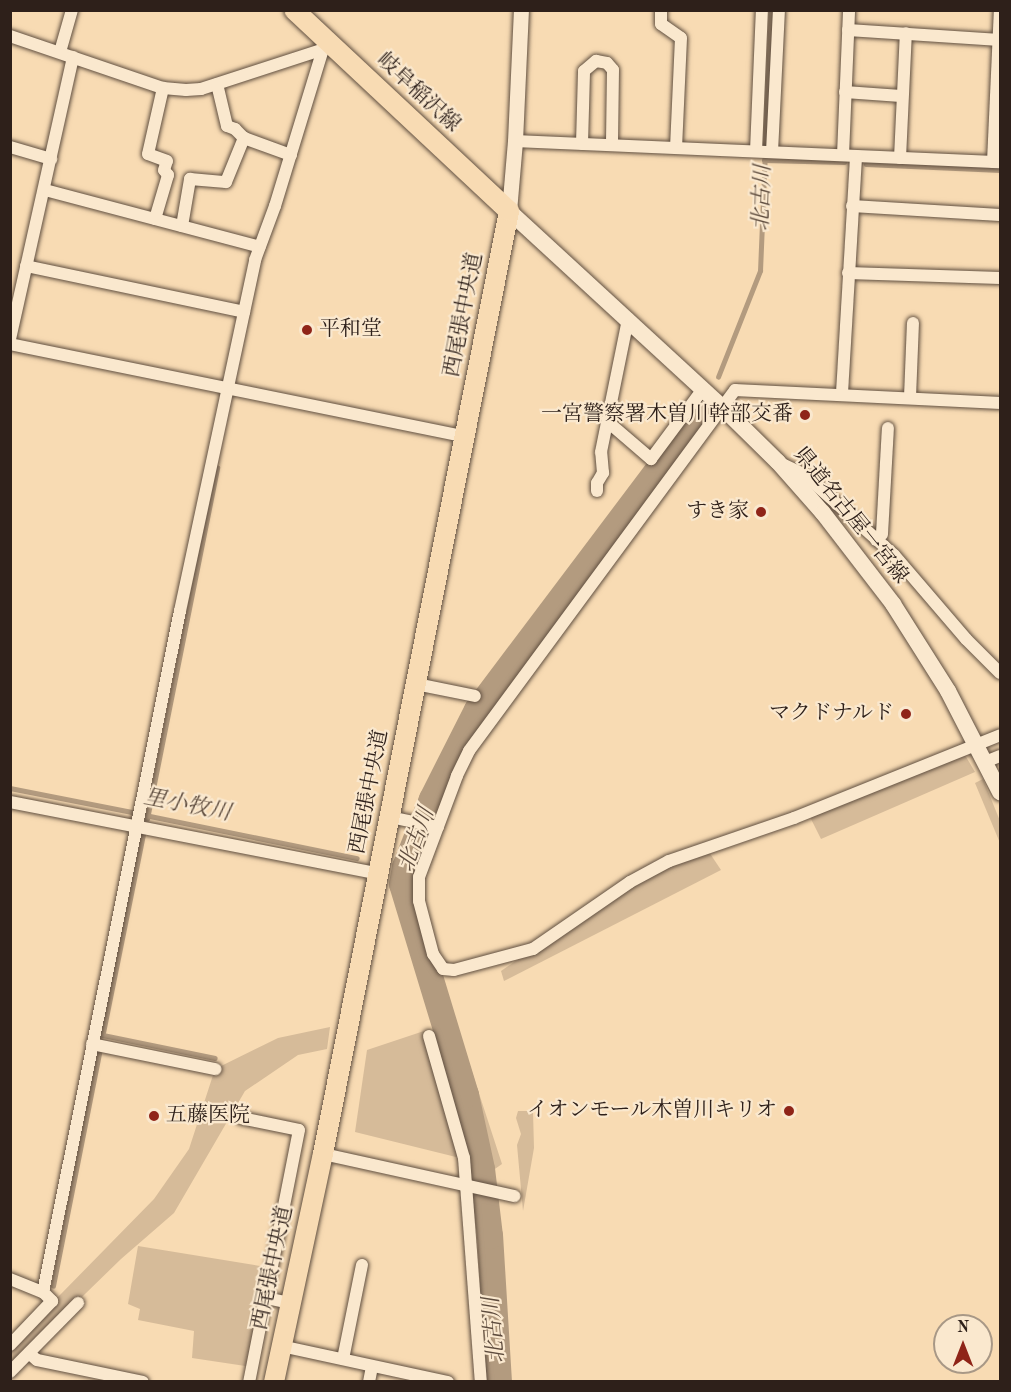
<!DOCTYPE html>
<html>
<head>
<meta charset="utf-8">
<style>
	body { margin:0 }
	#map { position:relative; width:1011px; height:1392px; overflow:hidden; background:#f8dbb3; font-family:"Old Standard TT","Noto Serif JP",serif }
	div>[style] { position:absolute }
	[style*='--x'] { left:calc(var(--x)*1px); top:calc(var(--y)*1px); width:calc(var(--w)*1px); rotate:calc(var(--a)*1deg) }
	.green>* { inset:0; background:#d6bb99 }
	.stream>* { height:4.5px; margin:-2.25px; padding:0 2.25px; transform-origin:2.25px; border-radius:2.25px; background:#b39b7f }
	.river>* { height:26px; margin:-13px; padding:0 13px; transform-origin:13px; border-radius:13px; background:#b39b7f }
	.roads { filter:drop-shadow(0 0 2px #604f40) drop-shadow(0 0 2px #604f40) }
	.minor>* { height:12px; margin:-6px; padding:0 6px; transform-origin:6px; border-radius:6px; background:#fae8ce }
	.tertiary>* { height:15px; margin:-7.5px; padding:0 7.5px; transform-origin:7.5px; border-radius:7.5px; background:#fae8ce }
	.secondary>* { height:16px; margin:-8px; padding:0 8px; transform-origin:8px; border-radius:8px; background:#fae8ce }
	.primary>* { height:20px; margin:-10px; padding:0 10px; transform-origin:10px; border-radius:10px; background:#f8dbb3 }
	.dots>* { width:16px; height:16px; translate:-50% -50%; box-sizing:border-box; border:3px solid #fae8ce; border-radius:50% }
	span { translate:-50% -50%; white-space:nowrap; text-align:center; line-height:1.15; -webkit-text-stroke:4.5px #fae8ce; paint-order:stroke }
	.street-label { font-size:21px; color:#2e201a }
	.poi-label { font-size:21px; color:#2e201a }
	.left { translate:0 -50%; text-align:left }
	.right { translate:-100% -50%; text-align:right }
	.water-label { font-size:22px; color:#5d4b3d; font-style:italic }
	.frame { position:absolute; inset:0; border:12px solid #2e201a; pointer-events:none }
	.north { position:absolute; left:933px; top:1314px; width:60px; height:60px; box-sizing:border-box; background:#fae8ce; border:2px solid #a89886; border-radius:50%; rotate:0deg; font-size:16px; font-weight:700; line-height:24px; text-align:center; color:#2e201a }
	.north::after { content:''; display:block; margin:auto; width:21px; height:27px; background:#8f2418; clip-path:polygon(50% 0,100% 100%,50% 72%,0 100%) }
</style>
</head>
<body>
<div id="map">
	<div class="green">
		<div style="clip-path:polygon(962px 750px,975px 772px,821px 839px,810px 817px)"></div>
		<div style="clip-path:polygon(983px 779px,1000px 821px,1000px 843px,975px 783px)"></div>
		<div style="clip-path:polygon(705px 846px,721px 870px,504px 981px,501px 971px,630px 882px)"></div>
		<div style="clip-path:polygon(330px 1027px,327px 1049px,298px 1055px,245px 1091px,174px 1213px,121px 1259px,11px 1366px,11px 1345px,154px 1199px,189px 1149px,215px 1069px,278px 1038px)"></div>
		<div style="clip-path:polygon(424px 1031px,460px 1158px,355px 1132px,367px 1050px)"></div>
		<div style="clip-path:polygon(461px 1038px,502px 1164px,492px 1171px,470px 1085px,455px 1040px)"></div>
		<div style="clip-path:polygon(518px 1111px,533px 1111px,534px 1148px,523px 1211px,517px 1145px,521px 1134px,516px 1118px)"></div>
		<div style="clip-path:polygon(138px 1246px,266px 1267px,252px 1367px,192px 1358px,194px 1331px,138px 1320px,140px 1309px,128px 1304px)"></div>
	</div>
	<div class="stream">
		<div style="--x:764;--y:160;--w:80;--a:1.4"></div>
		<div style="--x:866;--y:164;--w:134;--a:2.6"></div>
		<div style="--x:718;--y:377;--w:114;--a:-68.4"></div>
		<div style="--x:760;--y:271;--w:261;--a:-87.6"></div>
		<div style="--x:10;--y:788;--w:129;--a:11.1"></div>
		<div style="--x:145;--y:815;--w:216;--a:11.5"></div>
		<div style="--x:147;--y:819;--w:358;--a:-78.7"></div>
		<div style="--x:144;--y:832;--w:207;--a:101.4"></div>
		<div style="--x:103;--y:1035;--w:114;--a:11.6"></div>
		<div style="--x:53;--y:1286;--w:242;--a:-78.8"></div>
	</div>
	<div class="river">
		<div style="--x:499;--y:1382;--w:146;--a:-93.5"></div>
		<div style="--x:490;--y:1236;--w:67;--a:-96.8"></div>
		<div style="--x:482;--y:1169;--w:76;--a:-102.2"></div>
		<div style="--x:466;--y:1095;--w:220;--a:-106.9"></div>
		<div style="--x:402;--y:884;--w:17;--a:-80"></div>
		<div style="--x:405;--y:867;--w:73;--a:-68.3"></div>
		<div style="--x:432;--y:799;--w:100;--a:-63.2"></div>
		<div style="--x:477;--y:710;--w:352;--a:-53"></div>
		<div style="--x:689;--y:429;--w:24;--a:-60"></div>
	</div>
	<div class="roads">
		<div class="minor">
			<div style="--x:661;--y:10;--w:14;--a:90"></div>
			<div style="--x:661;--y:24;--w:24;--a:35"></div>
			<div style="--x:681;--y:38;--w:110;--a:92.6"></div>
			<div style="--x:848;--y:30;--w:152;--a:3.8"></div>
			<div style="--x:10;--y:36;--w:162;--a:18.8"></div>
			<div style="--x:163;--y:88;--w:23;--a:5"></div>
			<div style="--x:186;--y:90;--w:15;--a:-4"></div>
			<div style="--x:201;--y:89;--w:133;--a:-18"></div>
			<div style="--x:60;--y:52;--w:44;--a:-74.1"></div>
			<div style="--x:217;--y:84;--w:43;--a:76.6"></div>
			<div style="--x:227;--y:126;--w:9;--a:21"></div>
			<div style="--x:235;--y:129;--w:13;--a:45"></div>
			<div style="--x:244;--y:138;--w:50;--a:19.9"></div>
			<div style="--x:845;--y:92;--w:56;--a:4.1"></div>
			<div style="--x:515;--y:141;--w:485;--a:2.5"></div>
			<div style="--x:582;--y:144;--w:73;--a:-88.4"></div>
			<div style="--x:584;--y:71;--w:16;--a:-40"></div>
			<div style="--x:596;--y:61;--w:11;--a:10"></div>
			<div style="--x:607;--y:63;--w:9;--a:49"></div>
			<div style="--x:613;--y:70;--w:75;--a:90.8"></div>
			<div style="--x:10;--y:147;--w:43;--a:16.3"></div>
			<div style="--x:756;--y:151;--w:141;--a:-87.6"></div>
			<div style="--x:772;--y:152;--w:142;--a:-87.2"></div>
			<div style="--x:843;--y:155;--w:145;--a:-87.6"></div>
			<div style="--x:900;--y:158;--w:125;--a:-87.3"></div>
			<div style="--x:993;--y:162;--w:152;--a:-87.4"></div>
			<div style="--x:45;--y:190;--w:222;--a:14.8"></div>
			<div style="--x:852;--y:206;--w:148;--a:3.5"></div>
			<div style="--x:155;--y:219;--w:46;--a:-73.5"></div>
			<div style="--x:168;--y:175;--w:6;--a:-129"></div>
			<div style="--x:164;--y:170;--w:9;--a:-72"></div>
			<div style="--x:167;--y:161;--w:20;--a:-160"></div>
			<div style="--x:148;--y:154;--w:68;--a:-77.2"></div>
			<div style="--x:182;--y:226;--w:48;--a:-80.3"></div>
			<div style="--x:190;--y:179;--w:36;--a:5"></div>
			<div style="--x:226;--y:182;--w:48;--a:-67.8"></div>
			<div style="--x:26;--y:266;--w:223;--a:11.9"></div>
			<div style="--x:848;--y:273;--w:152;--a:1.9"></div>
			<div style="--x:10;--y:339;--w:289;--a:-77.4"></div>
			<div style="--x:10;--y:344;--w:465;--a:11.5"></div>
			<div style="--x:842;--y:393;--w:237;--a:-86.6"></div>
			<div style="--x:910;--y:397;--w:74;--a:-87.7"></div>
			<div style="--x:1000;--y:403;--w:265;--a:-177.2"></div>
			<div style="--x:735;--y:390;--w:448;--a:126.4"></div>
			<div style="--x:469;--y:751;--w:28;--a:116"></div>
			<div style="--x:457;--y:776;--w:108;--a:110.6"></div>
			<div style="--x:419;--y:877;--w:24;--a:90"></div>
			<div style="--x:419;--y:901;--w:55;--a:75.2"></div>
			<div style="--x:433;--y:954;--w:18;--a:56"></div>
			<div style="--x:443;--y:969;--w:11;--a:5"></div>
			<div style="--x:454;--y:970;--w:82;--a:-14.9"></div>
			<div style="--x:533;--y:949;--w:118;--a:-34.6"></div>
			<div style="--x:630;--y:882;--w:44;--a:-28.3"></div>
			<div style="--x:669;--y:861;--w:132;--a:-19"></div>
			<div style="--x:794;--y:818;--w:222;--a:-21.9"></div>
			<div style="--x:608;--y:422;--w:57;--a:40.7"></div>
			<div style="--x:651;--y:459;--w:87;--a:-53.4"></div>
			<div style="--x:784;--y:465;--w:23;--a:25"></div>
			<div style="--x:805;--y:475;--w:120;--a:42"></div>
			<div style="--x:894;--y:555;--w:111;--a:49.4"></div>
			<div style="--x:966;--y:639;--w:48;--a:45"></div>
			<div style="--x:597;--y:491;--w:8;--a:-90"></div>
			<div style="--x:597;--y:483;--w:12;--a:-59"></div>
			<div style="--x:603;--y:473;--w:21;--a:-95"></div>
			<div style="--x:601;--y:452;--w:136;--a:-78.5"></div>
			<div style="--x:876;--y:540;--w:8;--a:-45"></div>
			<div style="--x:882;--y:534;--w:106;--a:-86.8"></div>
			<div style="--x:416;--y:684;--w:60;--a:11.5"></div>
			<div style="--x:985;--y:762;--w:16;--a:-22"></div>
			<div style="--x:10;--y:802;--w:376;--a:11"></div>
			<div style="--x:390;--y:817;--w:49;--a:11.8"></div>
			<div style="--x:429;--y:1036;--w:127;--a:74"></div>
			<div style="--x:464;--y:1158;--w:225;--a:85.7"></div>
			<div style="--x:92;--y:1044;--w:126;--a:11.5"></div>
			<div style="--x:241;--y:1118;--w:59;--a:11.7"></div>
			<div style="--x:299;--y:1130;--w:257;--a:101.2"></div>
			<div style="--x:323;--y:1154;--w:196;--a:12.4"></div>
			<div style="--x:10;--y:1279;--w:35;--a:22"></div>
			<div style="--x:43;--y:1292;--w:13;--a:45"></div>
			<div style="--x:52;--y:1301;--w:61;--a:133.7"></div>
			<div style="--x:43;--y:1292;--w:695;--a:-78.63"></div>
			<div style="--x:180;--y:611;--w:359;--a:-77.9"></div>
			<div style="--x:255;--y:260;--w:58;--a:-69.7"></div>
			<div style="--x:275;--y:206;--w:164;--a:-73"></div>
			<div style="--x:266;--y:1298;--w:24;--a:12"></div>
			<div style="--x:281;--y:1346;--w:171;--a:12.2"></div>
			<div style="--x:30;--y:1354;--w:9;--a:41"></div>
			<div style="--x:37;--y:1360;--w:108;--a:11.7"></div>
			<div style="--x:343;--y:1359;--w:96;--a:-78.6"></div>
			<div style="--x:10;--y:1372;--w:97;--a:-45.4"></div>
			<div style="--x:369;--y:1382;--w:16;--a:-79"></div>
		</div>
		<div class="tertiary">
			<div style="--x:509;--y:211;--w:70;--a:-85.1"></div>
			<div style="--x:515;--y:141;--w:131;--a:-87.4"></div>
		</div>
		<div class="secondary">
			<div style="--x:509;--y:211;--w:289;--a:42.6"></div>
			<div style="--x:722;--y:407;--w:78;--a:44.5"></div>
			<div style="--x:778;--y:462;--w:68;--a:48.6"></div>
			<div style="--x:823;--y:513;--w:115;--a:52.4"></div>
			<div style="--x:893;--y:604;--w:103;--a:57.7"></div>
			<div style="--x:948;--y:691;--w:114;--a:62.8"></div>
		</div>
		<div class="primary">
			<div style="--x:274;--y:1382;--w:233;--a:-77.9"></div>
			<div style="--x:323;--y:1154;--w:961;--a:-78.84"></div>
			<div style="--x:509;--y:211;--w:294;--a:-136.9"></div>
		</div>
	</div>
	<div class="dots">
		<div style="left:307px;top:330px;background:#8f2418"></div>
		<div style="left:805px;top:415px;background:#8f2418"></div>
		<div style="left:761px;top:512px;background:#8f2418"></div>
		<div style="left:906px;top:714px;background:#8f2418"></div>
		<div style="left:789px;top:1111px;background:#8f2418"></div>
		<div style="left:154px;top:1116px;background:#8f2418"></div>
	</div>
	<div class="street-label">
		<span style="left:418px;top:93px;rotate:43deg">岐阜稲沢線</span>
		<span style="left:464px;top:315px;rotate:-79deg">西尾張中央道</span>
		<span style="left:850px;top:516px;rotate:51deg">県道名古屋一宮線</span>
		<span style="left:370px;top:792px;rotate:-79deg">西尾張中央道</span>
		<span style="left:273px;top:1268px;rotate:-78deg">西尾張中央道</span>
	</div>
	<div class="poi-label">
		<span class="left" style="left:319px;top:330px">平和堂</span>
		<span class="right" style="left:793px;top:415px">一宮警察署木曽川幹部交番</span>
		<span class="right" style="left:749px;top:512px">すき家</span>
		<span class="right" style="left:894px;top:714px">マクドナルド</span>
		<span class="right" style="left:777px;top:1111px">イオンモール木曽川キリオ</span>
		<span class="left" style="left:166px;top:1116px">五藤医院</span>
	</div>
	<div class="water-label">
		<span style="left:763px;top:198px;rotate:-88deg">北古川</span>
		<span style="left:187px;top:806px;rotate:11deg">里小牧川</span>
		<span style="left:417px;top:840px;rotate:-70deg">北古川</span>
		<span style="left:495px;top:1330px;rotate:-95deg">北古川</span>
	</div>
	<div class="frame"></div>
	<div class="north">N</div>
</div>
</body>
</html>
